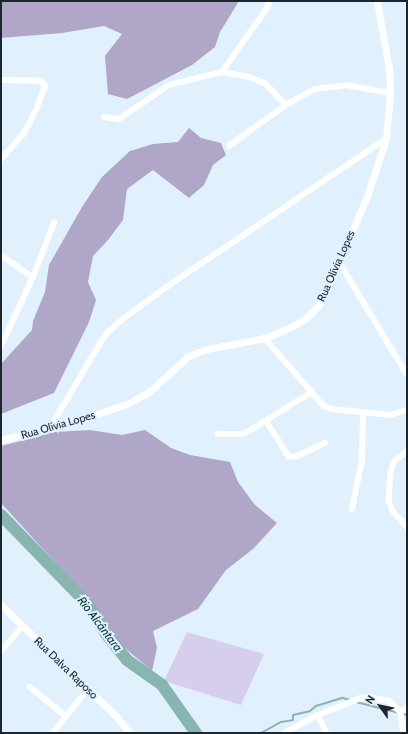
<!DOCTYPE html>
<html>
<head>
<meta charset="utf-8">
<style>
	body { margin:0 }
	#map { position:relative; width:408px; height:734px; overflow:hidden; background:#e0f0fd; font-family:Cabin,sans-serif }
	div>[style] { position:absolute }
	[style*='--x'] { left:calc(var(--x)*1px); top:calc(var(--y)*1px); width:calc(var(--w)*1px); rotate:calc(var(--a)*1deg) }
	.green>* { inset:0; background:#d7ceed }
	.forest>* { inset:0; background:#b0a6c7 }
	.stream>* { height:2px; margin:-1px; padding:0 1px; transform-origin:1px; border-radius:1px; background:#88b5b0 }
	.river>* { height:12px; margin:-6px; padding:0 6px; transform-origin:6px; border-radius:6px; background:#88b5b0 }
	.minor>* { height:5.5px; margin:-2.75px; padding:0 2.75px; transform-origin:2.75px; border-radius:2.75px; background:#fff }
	.tertiary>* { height:7px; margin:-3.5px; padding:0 3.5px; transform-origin:3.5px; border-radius:3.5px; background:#fff }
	span { translate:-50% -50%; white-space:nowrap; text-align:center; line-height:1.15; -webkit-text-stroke:4px #e0f0fd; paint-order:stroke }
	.street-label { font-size:11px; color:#1c262e }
	.water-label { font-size:12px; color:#053330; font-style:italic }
	.frame { position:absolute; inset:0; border:2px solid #1c262e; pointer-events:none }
	.north { position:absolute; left:360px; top:686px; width:40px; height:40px; -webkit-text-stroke:3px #e0f0fd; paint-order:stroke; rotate:303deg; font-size:11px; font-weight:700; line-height:16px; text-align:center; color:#1c262e }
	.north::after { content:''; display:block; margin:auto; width:14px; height:18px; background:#1c262e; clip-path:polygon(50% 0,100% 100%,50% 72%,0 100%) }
</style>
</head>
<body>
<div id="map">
	<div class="green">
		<div style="clip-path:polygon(187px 632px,264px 654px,241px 705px,164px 681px)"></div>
	</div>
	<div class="forest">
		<div style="clip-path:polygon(1px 1px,239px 1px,220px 32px,215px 47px,192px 65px,127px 99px,108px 94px,105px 56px,122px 34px,104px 26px,62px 33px,1px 38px)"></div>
		<div style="clip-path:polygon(189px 128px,201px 138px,221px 143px,226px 155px,213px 165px,204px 185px,189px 198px,153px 170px,127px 189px,123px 220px,108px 240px,93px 256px,88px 282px,96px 300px,89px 322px,54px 393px,1px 414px,1px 364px,32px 330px,33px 321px,45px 292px,49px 265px,82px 207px,102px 177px,130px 151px,153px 144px,178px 142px)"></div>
		<div style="clip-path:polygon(90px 430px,122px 435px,145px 430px,171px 448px,190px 455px,230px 462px,238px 482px,255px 505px,277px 523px,253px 549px,226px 570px,198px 609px,153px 631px,157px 648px,152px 671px,119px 643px,93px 604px,1px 503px,1px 446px,55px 432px)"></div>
	</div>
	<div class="stream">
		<div style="--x:356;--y:702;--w:53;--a:14.3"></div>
		<div style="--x:261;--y:733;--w:23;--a:-29"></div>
		<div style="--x:281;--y:722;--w:12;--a:-9"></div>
		<div style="--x:293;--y:720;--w:5;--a:-90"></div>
		<div style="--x:293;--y:715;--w:17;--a:-13"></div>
		<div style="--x:310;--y:711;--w:8;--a:-40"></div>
		<div style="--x:316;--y:706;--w:28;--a:-17"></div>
		<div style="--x:343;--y:698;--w:7;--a:16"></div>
	</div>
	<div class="river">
		<div style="--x:1;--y:515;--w:128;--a:45.9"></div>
		<div style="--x:90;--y:607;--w:31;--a:59"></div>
		<div style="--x:106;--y:634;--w:33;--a:51"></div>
		<div style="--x:127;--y:660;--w:43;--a:35.5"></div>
		<div style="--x:162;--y:685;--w:59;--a:54.7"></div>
	</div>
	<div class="minor">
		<div style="--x:222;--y:72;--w:28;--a:10"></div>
		<div style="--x:250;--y:77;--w:16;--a:22"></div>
		<div style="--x:265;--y:83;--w:30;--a:46"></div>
		<div style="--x:1;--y:80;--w:39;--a:1"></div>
		<div style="--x:40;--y:81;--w:6;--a:39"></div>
		<div style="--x:45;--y:85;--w:3;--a:90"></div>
		<div style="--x:45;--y:88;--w:22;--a:111"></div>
		<div style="--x:37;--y:109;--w:28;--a:117"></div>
		<div style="--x:24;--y:134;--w:35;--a:131"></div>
		<div style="--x:104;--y:117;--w:15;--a:8"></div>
		<div style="--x:119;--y:119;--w:60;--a:-34.2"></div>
		<div style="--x:169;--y:85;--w:55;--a:-13.8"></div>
		<div style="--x:222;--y:72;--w:75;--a:-54.8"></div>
		<div style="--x:265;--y:11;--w:11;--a:-63"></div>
		<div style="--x:229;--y:146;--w:70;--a:-35.7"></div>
		<div style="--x:286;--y:105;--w:33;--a:-29"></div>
		<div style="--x:315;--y:89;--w:31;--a:-7"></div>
		<div style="--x:346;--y:85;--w:45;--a:10.3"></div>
		<div style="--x:1;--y:255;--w:39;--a:35"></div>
		<div style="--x:339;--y:261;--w:132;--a:59"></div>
		<div style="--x:265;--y:338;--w:90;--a:49.1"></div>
		<div style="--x:324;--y:406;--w:8;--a:23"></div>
		<div style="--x:331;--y:409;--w:60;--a:5.7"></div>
		<div style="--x:391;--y:415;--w:17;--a:-17"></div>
		<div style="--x:1;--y:346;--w:76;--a:-65.1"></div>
		<div style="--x:33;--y:277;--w:58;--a:-68.7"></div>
		<div style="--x:267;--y:422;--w:41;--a:57.8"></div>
		<div style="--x:289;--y:457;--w:8;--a:-7"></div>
		<div style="--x:297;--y:456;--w:31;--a:-25"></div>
		<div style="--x:50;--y:428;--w:102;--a:-59.4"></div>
		<div style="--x:102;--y:340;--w:9;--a:-54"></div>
		<div style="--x:107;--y:333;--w:21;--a:-41"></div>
		<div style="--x:123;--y:319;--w:56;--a:-36.3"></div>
		<div style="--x:168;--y:286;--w:263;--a:-34"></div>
		<div style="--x:218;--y:434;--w:24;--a:0"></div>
		<div style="--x:242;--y:434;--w:8;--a:-23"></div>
		<div style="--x:249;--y:431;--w:74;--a:-31.8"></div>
		<div style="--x:407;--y:452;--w:15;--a:143"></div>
		<div style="--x:395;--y:461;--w:12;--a:110"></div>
		<div style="--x:391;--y:472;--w:29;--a:94"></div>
		<div style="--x:389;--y:501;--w:12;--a:66"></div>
		<div style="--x:394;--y:512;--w:20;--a:49"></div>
		<div style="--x:352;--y:509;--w:50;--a:-78.5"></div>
		<div style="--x:362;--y:460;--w:47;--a:-88.8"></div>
		<div style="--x:1;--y:651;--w:33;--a:-49"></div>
		<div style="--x:30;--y:687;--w:46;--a:38.9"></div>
		<div style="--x:401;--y:712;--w:7;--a:-34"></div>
		<div style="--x:318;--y:715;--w:20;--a:63"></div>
		<div style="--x:53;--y:733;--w:56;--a:-51.5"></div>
		<div style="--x:284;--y:733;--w:38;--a:-28"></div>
		<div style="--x:318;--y:715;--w:46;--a:-21.6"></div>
		<div style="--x:361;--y:698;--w:9;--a:-6"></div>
		<div style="--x:370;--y:697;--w:19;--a:12"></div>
		<div style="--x:389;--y:701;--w:16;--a:43"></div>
		<div style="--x:401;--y:712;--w:21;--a:82"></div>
	</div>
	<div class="tertiary">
		<div style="--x:1;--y:440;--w:75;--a:-13.9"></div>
		<div style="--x:74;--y:422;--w:58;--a:-19.1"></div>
		<div style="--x:129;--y:403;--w:23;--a:-29"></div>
		<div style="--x:149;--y:392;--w:52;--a:-42.6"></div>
		<div style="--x:187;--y:357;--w:17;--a:-24"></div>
		<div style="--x:203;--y:350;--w:63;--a:-11"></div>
		<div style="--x:265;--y:338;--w:28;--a:-23"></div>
		<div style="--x:291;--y:327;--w:17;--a:-31"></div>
		<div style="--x:306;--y:318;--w:17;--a:-45"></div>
		<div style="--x:318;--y:306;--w:18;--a:-61"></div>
		<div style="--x:327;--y:290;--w:102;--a:-66.9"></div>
		<div style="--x:367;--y:196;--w:60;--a:-71.6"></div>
		<div style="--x:386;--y:139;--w:46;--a:-85"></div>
		<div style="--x:390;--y:93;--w:24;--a:-92"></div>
		<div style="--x:389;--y:69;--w:69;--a:-100"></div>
		<div style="--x:1;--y:605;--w:160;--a:44"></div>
		<div style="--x:116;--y:716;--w:22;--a:51"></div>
	</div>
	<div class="street-label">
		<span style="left:336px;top:266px;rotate:-66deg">Rua Olívia Lopes</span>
		<span style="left:58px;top:425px;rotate:-16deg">Rua Olívia Lopes</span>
		<span style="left:66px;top:668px;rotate:44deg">Rua Dalva Raposo</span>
	</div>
	<div class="water-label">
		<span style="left:100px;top:624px;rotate:53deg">Rio Alcântara</span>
	</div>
	<div class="frame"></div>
	<div class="north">N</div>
</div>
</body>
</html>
